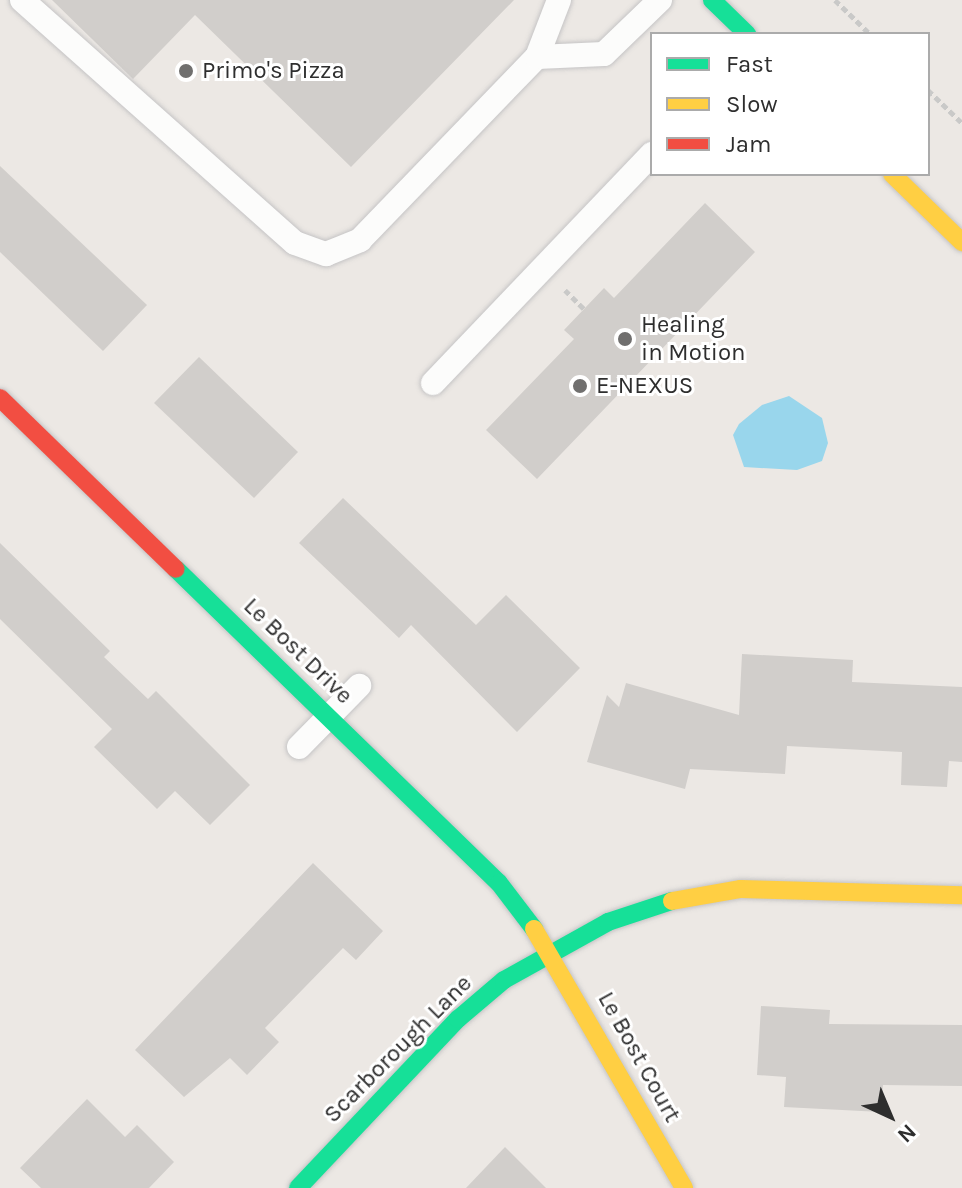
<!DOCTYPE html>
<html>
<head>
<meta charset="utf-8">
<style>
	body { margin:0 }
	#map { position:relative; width:962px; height:1188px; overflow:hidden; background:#ece8e4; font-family:Karla,sans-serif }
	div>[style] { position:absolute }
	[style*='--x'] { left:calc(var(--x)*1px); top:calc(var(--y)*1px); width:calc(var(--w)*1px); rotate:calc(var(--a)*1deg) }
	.water>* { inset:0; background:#99d6ec }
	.building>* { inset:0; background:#d1cecb }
	.path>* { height:5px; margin-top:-2.5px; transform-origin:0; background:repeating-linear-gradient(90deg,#c9c9c8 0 6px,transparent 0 10px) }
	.roads { filter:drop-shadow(0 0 2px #c5c4c5) drop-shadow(0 0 2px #c5c4c5) }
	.lane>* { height:24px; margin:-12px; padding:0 12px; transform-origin:12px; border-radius:12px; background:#fcfcfb }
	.fast>* { height:18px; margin:-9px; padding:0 9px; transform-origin:9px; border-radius:9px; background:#16e098 }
	.slow>* { height:18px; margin:-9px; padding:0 9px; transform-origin:9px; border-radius:9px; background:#ffcf43 }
	.jam>* { height:18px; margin:-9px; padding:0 9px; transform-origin:9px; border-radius:9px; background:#f24e42 }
	.dots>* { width:22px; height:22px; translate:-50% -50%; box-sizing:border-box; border:4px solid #fff; border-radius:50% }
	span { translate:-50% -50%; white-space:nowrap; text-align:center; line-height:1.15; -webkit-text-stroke:6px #fff; paint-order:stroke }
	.poi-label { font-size:24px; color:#2e2e2e }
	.left { translate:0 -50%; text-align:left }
	.street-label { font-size:24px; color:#2e2e2e }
	.legend { position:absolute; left:650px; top:32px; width:280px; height:144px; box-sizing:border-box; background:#fff; border:2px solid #ababab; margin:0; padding:10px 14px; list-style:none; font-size:24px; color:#2e2e2e }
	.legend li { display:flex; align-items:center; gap:16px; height:40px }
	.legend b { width:40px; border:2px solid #ababab }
	.north { position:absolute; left:850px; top:1076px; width:80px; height:80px; -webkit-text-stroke:6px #fff; paint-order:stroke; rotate:136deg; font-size:22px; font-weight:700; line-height:32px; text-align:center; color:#2e2e2e }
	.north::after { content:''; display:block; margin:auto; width:28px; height:36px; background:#2e2e2e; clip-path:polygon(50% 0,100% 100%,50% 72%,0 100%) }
</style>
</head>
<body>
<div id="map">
	<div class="water">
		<div style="clip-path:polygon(789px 396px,822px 418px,828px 443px,822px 461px,797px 470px,744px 467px,733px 435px,739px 424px,762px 405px)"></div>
	</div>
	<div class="building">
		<div style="clip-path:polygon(52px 0,514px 0,351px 167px,195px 15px,133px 79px)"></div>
		<div style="clip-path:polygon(0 166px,147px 305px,103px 351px,0 252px)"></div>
		<div style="clip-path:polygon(705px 203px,755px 252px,537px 479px,486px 430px,574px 339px,564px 330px,604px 288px,614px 298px)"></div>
		<div style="clip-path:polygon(199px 357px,298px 452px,254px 498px,154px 403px)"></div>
		<div style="clip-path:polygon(343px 498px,476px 625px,506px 595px,580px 668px,517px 732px,411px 625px,399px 638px,299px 543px)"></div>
		<div style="clip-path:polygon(0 543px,110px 651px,104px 657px,148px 699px,156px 691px,250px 785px,210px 825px,175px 791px,157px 809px,94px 747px,112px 729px,0 619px)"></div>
		<div style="clip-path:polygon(742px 654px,853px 660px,852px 682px,962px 687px,962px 762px,949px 761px,947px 787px,901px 785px,902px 752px,787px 746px,785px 774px,690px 769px,685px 789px,587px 762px,607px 695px,619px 707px,626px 683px,739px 715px)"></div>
		<div style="clip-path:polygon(313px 863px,383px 931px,356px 960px,343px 948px,265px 1028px,279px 1042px,247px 1075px,230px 1058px,184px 1097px,135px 1050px)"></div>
		<div style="clip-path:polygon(761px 1006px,830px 1010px,829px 1024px,962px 1025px,962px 1086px,883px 1085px,881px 1112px,784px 1107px,786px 1077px,757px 1075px)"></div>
		<div style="clip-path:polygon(87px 1099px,125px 1137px,137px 1125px,174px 1162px,149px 1188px,41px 1188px,20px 1168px)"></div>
		<div style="clip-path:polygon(505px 1147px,546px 1188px,466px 1188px)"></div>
	</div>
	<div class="path">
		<div style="--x:835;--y:0;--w:49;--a:44.2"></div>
		<div style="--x:928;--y:90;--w:47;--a:44.1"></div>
		<div style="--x:565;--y:290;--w:27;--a:45"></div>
	</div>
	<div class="roads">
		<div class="lane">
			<div style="--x:22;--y:0;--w:365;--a:41.7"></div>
			<div style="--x:295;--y:243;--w:33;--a:20"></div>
			<div style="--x:326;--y:254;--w:37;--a:-22"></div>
			<div style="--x:360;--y:240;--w:255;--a:-46"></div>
			<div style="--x:537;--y:57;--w:67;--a:-2.6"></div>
			<div style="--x:604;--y:54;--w:78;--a:-44"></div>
			<div style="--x:537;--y:57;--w:61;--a:-68.9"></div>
			<div style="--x:433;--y:383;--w:317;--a:-46.3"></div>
			<div style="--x:299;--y:747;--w:86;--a:-45.5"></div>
		</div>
		<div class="fast">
			<div style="--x:712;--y:0;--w:49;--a:44.2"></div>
			<div style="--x:176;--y:569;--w:450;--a:44.2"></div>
			<div style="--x:499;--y:883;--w:58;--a:52.7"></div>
			<div style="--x:298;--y:1188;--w:233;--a:-46.6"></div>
			<div style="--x:458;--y:1019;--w:60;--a:-40.3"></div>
			<div style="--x:504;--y:980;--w:119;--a:-29.1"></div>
			<div style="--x:608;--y:922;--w:67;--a:-18.2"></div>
		</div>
		<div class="slow">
			<div style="--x:892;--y:174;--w:98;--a:44.2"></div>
			<div style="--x:672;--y:901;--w:70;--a:-9.9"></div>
			<div style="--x:741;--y:889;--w:221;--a:1.6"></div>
			<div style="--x:534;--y:929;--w:299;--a:59.9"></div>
		</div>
		<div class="jam">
			<div style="--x:0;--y:398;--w:245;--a:44.2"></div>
		</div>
	</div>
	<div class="dots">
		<div style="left:186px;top:71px;background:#706f6e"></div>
		<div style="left:625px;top:339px;background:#706f6e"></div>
		<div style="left:580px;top:386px;background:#706f6e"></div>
	</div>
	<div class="poi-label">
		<span class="left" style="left:202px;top:71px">Primo's Pizza</span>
		<span class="left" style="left:641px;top:339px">Healing<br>in Motion</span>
		<span class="left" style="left:596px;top:386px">E-NEXUS</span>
	</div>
	<div class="street-label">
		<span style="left:298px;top:651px;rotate:44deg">Le Bost Drive</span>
		<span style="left:398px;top:1049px;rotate:-45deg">Scarborough Lane</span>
		<span style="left:639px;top:1057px;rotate:61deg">Le Bost Court</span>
	</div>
	<ul class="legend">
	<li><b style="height:10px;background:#16e098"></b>Fast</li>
	<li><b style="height:10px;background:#ffcf43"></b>Slow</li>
	<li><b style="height:10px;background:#f24e42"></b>Jam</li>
	</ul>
	<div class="north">N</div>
</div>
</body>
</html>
